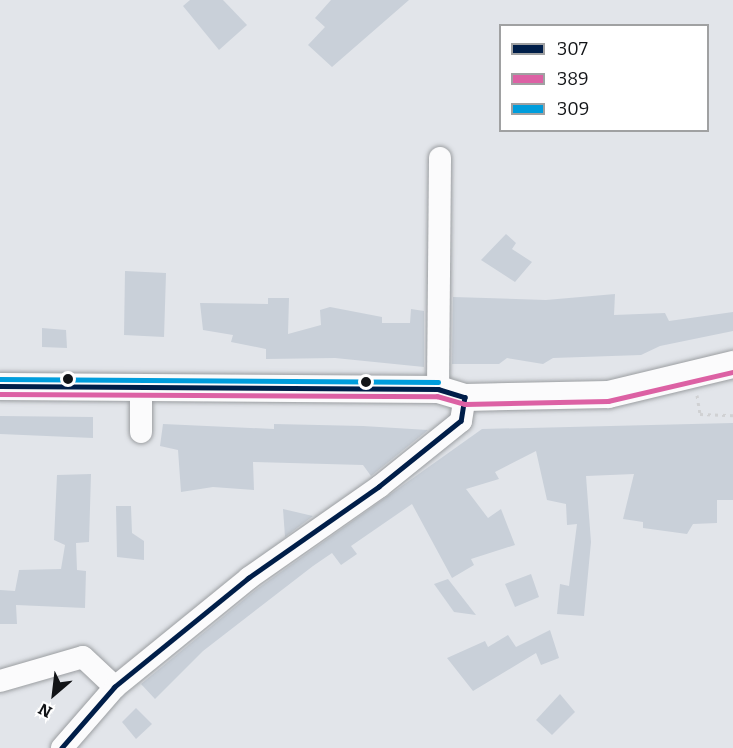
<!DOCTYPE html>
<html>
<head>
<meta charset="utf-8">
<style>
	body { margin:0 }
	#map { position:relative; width:733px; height:748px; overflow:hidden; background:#e2e5ea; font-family:Bitter,serif }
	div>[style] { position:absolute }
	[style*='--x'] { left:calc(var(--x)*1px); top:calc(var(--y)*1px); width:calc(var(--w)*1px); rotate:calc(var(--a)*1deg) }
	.building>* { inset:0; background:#c9d0d9 }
	.path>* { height:3px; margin-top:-1.5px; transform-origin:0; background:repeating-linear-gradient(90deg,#d0d1d3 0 3px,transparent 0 7.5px) }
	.roads { filter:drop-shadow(0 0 2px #9b9ea1) drop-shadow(0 0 2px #9b9ea1) }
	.minor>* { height:22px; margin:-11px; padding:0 11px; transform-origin:11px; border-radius:11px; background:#fbfbfc }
	.major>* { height:27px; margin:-13.5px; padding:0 13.5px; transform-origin:13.5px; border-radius:13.5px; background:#fbfbfc }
	.bus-1>* { height:4.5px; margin:-2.25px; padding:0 2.25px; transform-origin:2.25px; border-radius:2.25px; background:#001e49 }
	.bus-2>* { height:4.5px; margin:-2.25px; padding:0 2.25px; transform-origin:2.25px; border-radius:2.25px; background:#dc61a4 }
	.bus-3>* { height:4.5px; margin:-2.25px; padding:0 2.25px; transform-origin:2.25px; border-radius:2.25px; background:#009ddc }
	.dots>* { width:16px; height:16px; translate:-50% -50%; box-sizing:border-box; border:3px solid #fff; border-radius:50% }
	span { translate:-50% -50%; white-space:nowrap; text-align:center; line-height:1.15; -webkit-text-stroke:5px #fff; paint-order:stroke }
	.legend { position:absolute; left:499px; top:24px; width:210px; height:108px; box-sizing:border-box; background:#fff; border:2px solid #a0a1a2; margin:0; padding:8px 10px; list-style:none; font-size:18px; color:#121417 }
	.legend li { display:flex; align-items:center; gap:12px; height:30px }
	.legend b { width:30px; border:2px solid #a0a1a2 }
	.north { position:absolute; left:24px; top:664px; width:60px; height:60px; -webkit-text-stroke:4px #fff; paint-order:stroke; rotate:208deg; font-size:16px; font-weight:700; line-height:24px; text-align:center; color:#121417 }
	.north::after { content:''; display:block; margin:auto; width:21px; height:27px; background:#121417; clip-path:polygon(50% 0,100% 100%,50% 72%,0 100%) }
</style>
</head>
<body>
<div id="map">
	<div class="building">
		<div style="clip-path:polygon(190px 0,223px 0,247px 25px,219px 50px,183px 6px)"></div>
		<div style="clip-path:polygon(331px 0,409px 0,332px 67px,308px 45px,325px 27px,315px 18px)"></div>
		<div style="clip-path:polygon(506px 234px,516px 243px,512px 249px,532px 262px,515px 282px,481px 260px)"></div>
		<div style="clip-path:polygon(125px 271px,166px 273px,164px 337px,124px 335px)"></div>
		<div style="clip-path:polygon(615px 294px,614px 315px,665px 313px,669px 321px,733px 312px,733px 331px,660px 346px,641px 355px,553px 358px,543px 364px,507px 358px,499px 364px,452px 364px,453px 297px,546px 300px)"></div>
		<div style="clip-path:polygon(268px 298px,289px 298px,288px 334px,321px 325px,320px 310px,330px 307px,382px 317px,382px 323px,410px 323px,411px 309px,424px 311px,424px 367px,335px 358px,266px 359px,266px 349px,231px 342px,233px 335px,203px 330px,200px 303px,268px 304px)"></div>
		<div style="clip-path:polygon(42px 328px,66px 330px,67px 348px,42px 347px)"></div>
		<div style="clip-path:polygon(0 416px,93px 417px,93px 438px,0 434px)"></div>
		<div style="clip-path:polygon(733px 423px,733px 500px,717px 500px,717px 523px,693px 524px,687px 534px,643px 528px,643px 522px,623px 519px,634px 474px,586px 476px,591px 542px,584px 616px,557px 614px,560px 584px,569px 586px,577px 524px,567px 525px,566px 504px,547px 500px,536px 451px,495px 472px,499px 479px,466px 489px,488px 518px,501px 509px,515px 545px,471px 559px,474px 565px,452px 578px,412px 504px,351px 546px,357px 554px,341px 565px,332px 553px,313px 566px,203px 651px,155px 699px,141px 684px,257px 589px,482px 429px)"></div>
		<div style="clip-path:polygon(163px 424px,274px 429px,274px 424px,363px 426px,428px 430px,371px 476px,363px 465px,253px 462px,254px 490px,213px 487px,181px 492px,178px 450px,160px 446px)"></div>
		<div style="clip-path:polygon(91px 474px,89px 542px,76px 543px,77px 570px,86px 571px,85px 608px,16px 605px,17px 624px,0 624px,0 590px,15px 591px,19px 570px,61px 569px,65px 545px,54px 540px,57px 475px)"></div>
		<div style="clip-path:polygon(116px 506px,131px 506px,132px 533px,144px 541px,144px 560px,117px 557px)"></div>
		<div style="clip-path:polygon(283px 509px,313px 516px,285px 537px)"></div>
		<div style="clip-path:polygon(531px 574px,539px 597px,515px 607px,505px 584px)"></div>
		<div style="clip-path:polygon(448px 579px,476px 615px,454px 612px,434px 584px)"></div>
		<div style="clip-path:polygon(550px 630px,559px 658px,541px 665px,536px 653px,473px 691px,447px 658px,485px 641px,488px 647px,508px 635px,516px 647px)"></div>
		<div style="clip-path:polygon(560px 694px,575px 712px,552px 735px,536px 720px)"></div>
		<div style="clip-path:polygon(136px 708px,152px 724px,136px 739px,122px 722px)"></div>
	</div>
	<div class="path">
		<div style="--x:697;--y:395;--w:19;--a:81"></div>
		<div style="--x:700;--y:414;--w:33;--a:2"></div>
	</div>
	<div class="roads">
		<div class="minor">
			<div style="--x:141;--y:388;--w:44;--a:90"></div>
			<div style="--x:438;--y:389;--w:231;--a:-89.5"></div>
			<div style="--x:0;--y:681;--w:86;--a:-16.1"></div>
			<div style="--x:83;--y:657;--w:44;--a:43.2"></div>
			<div style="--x:62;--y:748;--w:81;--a:-49"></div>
			<div style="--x:115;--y:687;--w:173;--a:-39.1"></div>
			<div style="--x:249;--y:578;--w:159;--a:-35"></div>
			<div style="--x:379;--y:487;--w:105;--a:-38.8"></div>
			<div style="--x:461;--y:421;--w:24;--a:-81"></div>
		</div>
		<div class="major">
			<div style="--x:0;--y:386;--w:438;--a:0.4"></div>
			<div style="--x:438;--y:389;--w:28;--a:17"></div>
			<div style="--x:465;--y:397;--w:143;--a:-1.2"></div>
			<div style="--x:608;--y:394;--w:129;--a:-13.5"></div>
		</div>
	</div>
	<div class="bus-1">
		<div style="--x:0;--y:386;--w:438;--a:0.4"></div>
		<div style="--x:438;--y:389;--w:28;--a:17"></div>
		<div style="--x:465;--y:397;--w:24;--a:99"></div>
		<div style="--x:461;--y:421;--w:105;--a:141.2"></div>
		<div style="--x:379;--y:487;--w:159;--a:145"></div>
		<div style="--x:249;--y:578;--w:173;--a:140.9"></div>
		<div style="--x:115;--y:687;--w:81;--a:131"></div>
	</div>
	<div class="bus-2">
		<div style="--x:0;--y:394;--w:437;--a:0.3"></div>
		<div style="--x:437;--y:396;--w:29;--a:16"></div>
		<div style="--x:465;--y:404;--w:143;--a:-1.2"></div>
		<div style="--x:608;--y:401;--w:128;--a:-13.1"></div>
	</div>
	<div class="bus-3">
		<div style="--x:0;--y:379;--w:438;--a:0.4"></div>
	</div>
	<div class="dots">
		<div style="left:68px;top:379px;background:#121417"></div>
		<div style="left:366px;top:382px;background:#121417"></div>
	</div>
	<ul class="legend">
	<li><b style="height:8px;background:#001e49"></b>307</li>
	<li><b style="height:8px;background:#dc61a4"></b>389</li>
	<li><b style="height:8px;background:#009ddc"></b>309</li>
	</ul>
	<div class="north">N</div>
</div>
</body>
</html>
